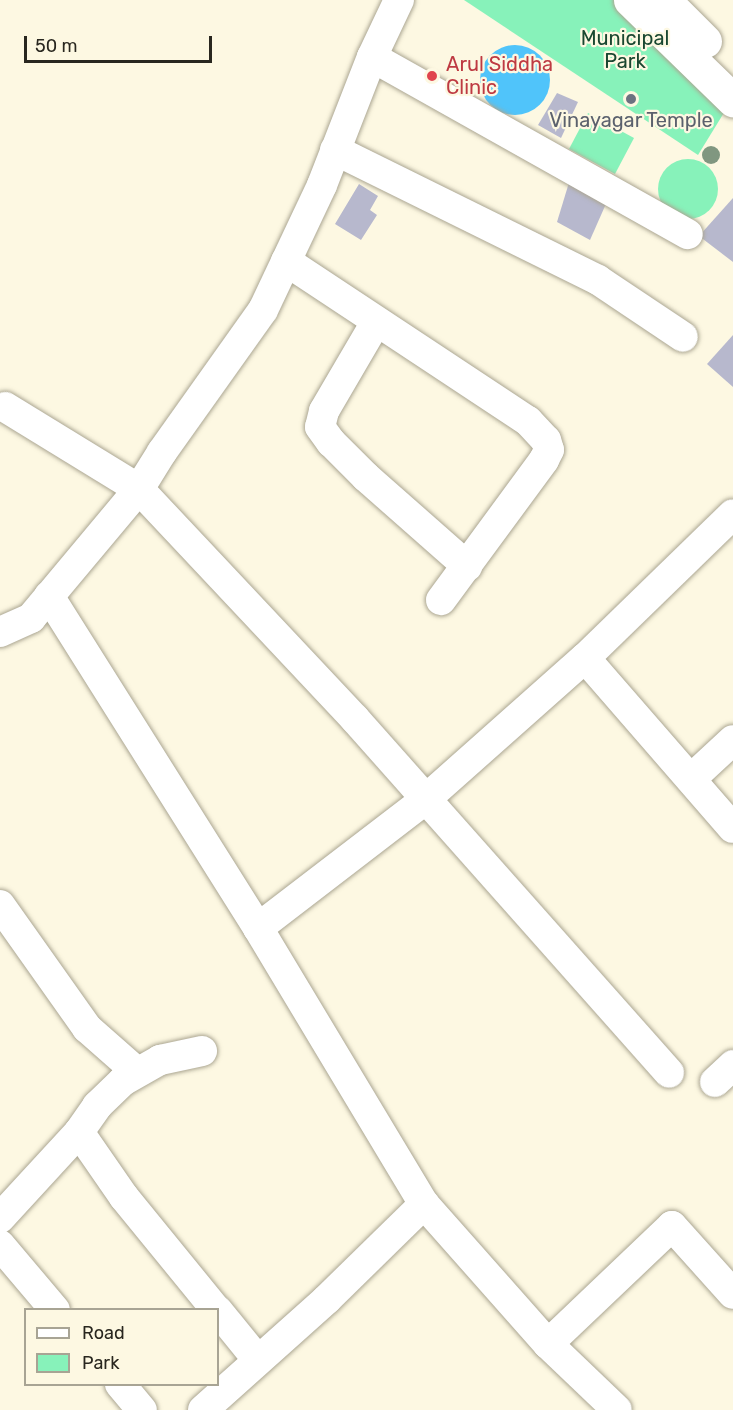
<!DOCTYPE html>
<html>
<head>
<meta charset="utf-8">
<style>
	body { margin:0 }
	#map { position:relative; width:733px; height:1410px; overflow:hidden; background:#fdf8e2; font-family:Rubik,sans-serif }
	div>[style] { position:absolute }
	[style*='--x'] { left:calc(var(--x)*1px); top:calc(var(--y)*1px); width:calc(var(--w)*1px); rotate:calc(var(--a)*1deg) }
	.green>* { inset:0; background:#87f2ba }
	.round { border-radius:50% }
	.water>* { inset:0; background:#50c4fa }
	.building>* { inset:0; background:#b7b8cd }
	.roads { filter:drop-shadow(0 0 2px #aba692) drop-shadow(0 0 2px #aba692) }
	.minor>* { height:30px; margin:-15px; padding:0 15px; transform-origin:15px; border-radius:15px; background:#fff }
	.primary>* { height:33px; margin:-16.5px; padding:0 16.5px; transform-origin:16.5px; border-radius:16.5px; background:#fff }
	.trees>* { width:18px; height:18px; margin:-9px; border-radius:50%; background:#809780 }
	.dots>* { width:16px; height:16px; translate:-50% -50%; box-sizing:border-box; border:3px solid #fdf8e2; border-radius:50% }
	span { translate:-50% -50%; white-space:nowrap; text-align:center; line-height:1.15; -webkit-text-stroke:4.5px #fdf8e2; paint-order:stroke }
	.park-label { font-size:20px; color:#194730 }
	.health-label { font-size:20px; color:#be3a42 }
	.left { translate:0 -50%; text-align:left }
	.worship-label { font-size:20px; color:#5b616d }
	.legend { position:absolute; left:24px; top:1308px; width:195px; height:78px; box-sizing:border-box; background:#fdf8e2; border:2px solid #a8a494; margin:0; padding:8px 10px; list-style:none; font-size:18px; color:#29271f }
	.legend li { display:flex; align-items:center; gap:12px; height:30px }
	.legend b { width:30px; border:2px solid #a8a494 }
	.scale { position:absolute; left:24px; top:36px; width:188px; height:27px; box-sizing:border-box; border:3px solid #29271f; border-top:0; padding-left:8px; font-size:18px; line-height:21px; white-space:nowrap; color:#29271f; -webkit-text-stroke:4px #fdf8e2; paint-order:stroke }
</style>
</head>
<body>
<div id="map">
	<div class="green">
		<div style="clip-path:polygon(464px 0,643px 0,733px 98px,698px 155px)"></div>
		<div style="clip-path:polygon(588px 113px,634px 138px,615px 174px,569px 149px)"></div>
		<div class="round" style="left:658px;top:159px;width:60px;height:60px"></div>
	</div>
	<div class="water">
		<div class="round" style="left:480px;top:45px;width:70px;height:70px"></div>
	</div>
	<div class="building">
		<div style="clip-path:polygon(557px 93px,578px 102px,561px 138px,538px 125px)"></div>
		<div style="clip-path:polygon(571px 176px,609px 197px,590px 240px,557px 222px)"></div>
		<div style="clip-path:polygon(359px 184px,378px 196px,370px 210px,377px 215px,361px 240px,335px 224px)"></div>
		<div style="clip-path:polygon(733px 198px,733px 262px,699px 236px)"></div>
		<div style="clip-path:polygon(733px 335px,733px 387px,707px 364px)"></div>
	</div>
	<div class="roads">
		<div class="minor">
			<div style="--x:372;--y:57;--w:362;--a:29.3"></div>
			<div style="--x:335;--y:150;--w:293;--a:26.3"></div>
			<div style="--x:598;--y:280;--w:102;--a:33.8"></div>
			<div style="--x:286;--y:261;--w:290;--a:33.5"></div>
			<div style="--x:528;--y:421;--w:26;--a:47"></div>
			<div style="--x:546;--y:440;--w:10;--a:73"></div>
			<div style="--x:549;--y:450;--w:11;--a:117"></div>
			<div style="--x:544;--y:460;--w:174;--a:126.3"></div>
			<div style="--x:376;--y:322;--w:103;--a:120.3"></div>
			<div style="--x:324;--y:411;--w:16;--a:104"></div>
			<div style="--x:320;--y:427;--w:19;--a:54"></div>
			<div style="--x:331;--y:442;--w:49;--a:45"></div>
			<div style="--x:366;--y:477;--w:135;--a:41.4"></div>
			<div style="--x:5;--y:407;--w:157;--a:31.5"></div>
			<div style="--x:139;--y:489;--w:316;--a:46.8"></div>
			<div style="--x:355;--y:719;--w:473;--a:48.4"></div>
			<div style="--x:49;--y:596;--w:392;--a:57.8"></div>
			<div style="--x:258;--y:928;--w:322;--a:59"></div>
			<div style="--x:424;--y:1204;--w:187;--a:48.5"></div>
			<div style="--x:548;--y:1344;--w:171;--a:-43.6"></div>
			<div style="--x:672;--y:1226;--w:91;--a:48.1"></div>
			<div style="--x:0;--y:632;--w:34;--a:-24"></div>
			<div style="--x:31;--y:618;--w:168;--a:-50.1"></div>
			<div style="--x:139;--y:489;--w:44;--a:-58.1"></div>
			<div style="--x:162;--y:452;--w:174;--a:-54.6"></div>
			<div style="--x:263;--y:310;--w:138;--a:-64.7"></div>
			<div style="--x:322;--y:185;--w:137;--a:-68.7"></div>
			<div style="--x:372;--y:57;--w:63;--a:-64.7"></div>
			<div style="--x:585;--y:658;--w:225;--a:49"></div>
			<div style="--x:691;--y:779;--w:57;--a:-42.9"></div>
			<div style="--x:0;--y:905;--w:151;--a:54.7"></div>
			<div style="--x:87;--y:1028;--w:65;--a:41.3"></div>
			<div style="--x:258;--y:928;--w:212;--a:-37.5"></div>
			<div style="--x:426;--y:799;--w:213;--a:-41.6"></div>
			<div style="--x:585;--y:658;--w:206;--a:-44.2"></div>
			<div style="--x:715;--y:1082;--w:25;--a:-43"></div>
			<div style="--x:79;--y:1132;--w:79;--a:55.3"></div>
			<div style="--x:124;--y:1197;--w:146;--a:50.8"></div>
			<div style="--x:0;--y:1218;--w:117;--a:-47.4"></div>
			<div style="--x:79;--y:1132;--w:32;--a:-55"></div>
			<div style="--x:97;--y:1106;--w:36;--a:-44"></div>
			<div style="--x:123;--y:1081;--w:43;--a:-29.6"></div>
			<div style="--x:160;--y:1060;--w:43;--a:-12.1"></div>
			<div style="--x:0;--y:1245;--w:85;--a:49.8"></div>
			<div style="--x:218;--y:1311;--w:62;--a:50.9"></div>
			<div style="--x:548;--y:1344;--w:95;--a:43.7"></div>
			<div style="--x:120;--y:1384;--w:34;--a:50"></div>
			<div style="--x:203;--y:1410;--w:166;--a:-41.8"></div>
			<div style="--x:327;--y:1299;--w:136;--a:-44.4"></div>
		</div>
		<div class="primary">
			<div style="--x:630;--y:0;--w:144;--a:44.2"></div>
			<div style="--x:664;--y:0;--w:58;--a:45"></div>
		</div>
	</div>
	<div class="trees">
		<div style="left:711px;top:155px"></div>
	</div>
	<div class="dots">
		<div style="left:432px;top:76px;background:#e0444e"></div>
		<div style="left:631px;top:99px;background:#6b7280"></div>
	</div>
	<div class="park-label">
		<span style="left:625px;top:50px">Municipal<br>Park</span>
	</div>
	<div class="health-label">
		<span class="left" style="left:446px;top:76px">Arul Siddha<br>Clinic</span>
	</div>
	<div class="worship-label">
		<span style="left:631px;top:120px">Vinayagar Temple</span>
	</div>
	<ul class="legend">
	<li><b style="height:8px;background:#fff"></b>Road</li>
	<li><b style="height:16px;background:#87f2ba"></b>Park</li>
	</ul>
	<div class="scale">50 m</div>
</div>
</body>
</html>
